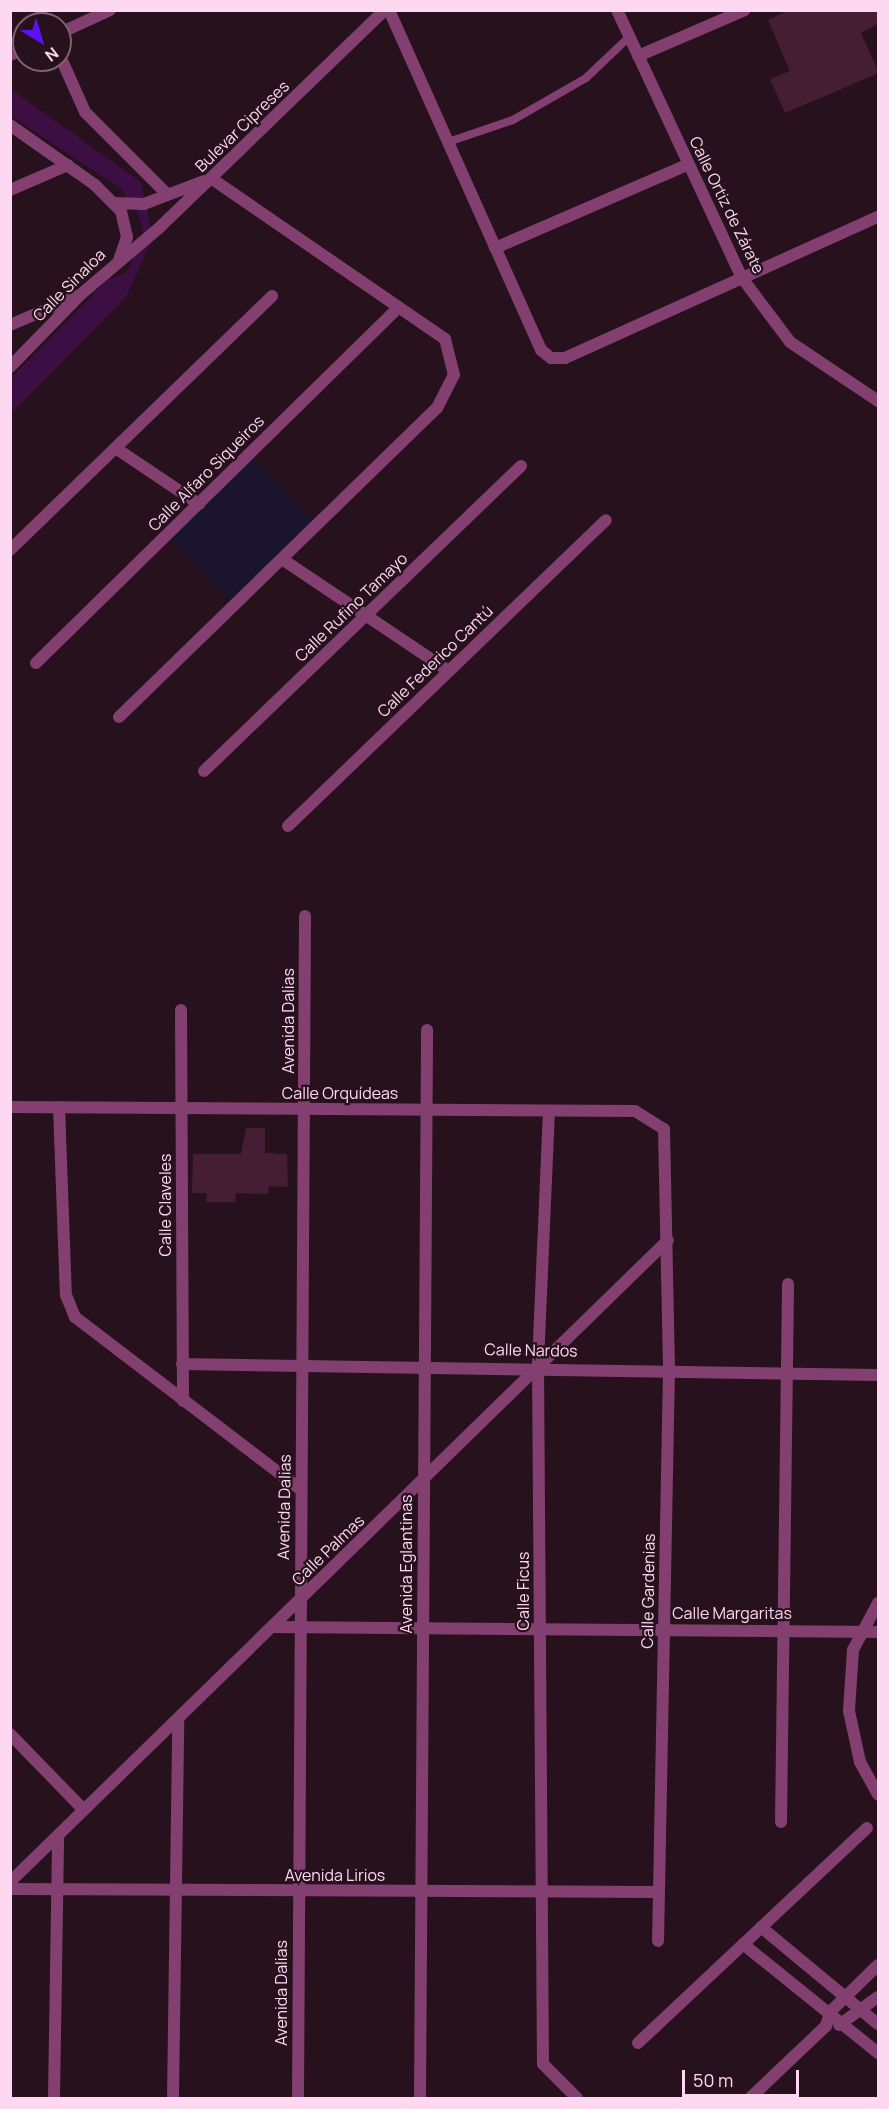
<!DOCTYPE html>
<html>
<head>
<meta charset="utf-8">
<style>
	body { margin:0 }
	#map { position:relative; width:889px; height:2109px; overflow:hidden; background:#26111d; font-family:Manrope,sans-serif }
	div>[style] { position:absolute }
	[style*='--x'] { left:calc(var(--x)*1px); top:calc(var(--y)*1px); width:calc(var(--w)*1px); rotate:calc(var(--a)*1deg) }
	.green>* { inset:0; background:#1a142f }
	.water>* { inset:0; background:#3c0e42 }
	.building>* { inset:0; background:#461e34 }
	.service>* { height:8px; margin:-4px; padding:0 4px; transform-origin:4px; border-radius:4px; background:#823f6f }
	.minor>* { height:12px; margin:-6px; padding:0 6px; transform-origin:6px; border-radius:6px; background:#823f6f }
	.tertiary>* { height:12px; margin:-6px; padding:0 6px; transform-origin:6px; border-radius:6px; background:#823f6f }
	span { translate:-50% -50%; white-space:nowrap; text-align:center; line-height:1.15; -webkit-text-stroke:4.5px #26111d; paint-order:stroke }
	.street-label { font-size:16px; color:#fdd8f0 }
	.frame { position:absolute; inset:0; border:12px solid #fdd8f0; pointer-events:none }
	.north { position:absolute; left:12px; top:12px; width:60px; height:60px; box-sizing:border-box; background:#26111d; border:2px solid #7c6171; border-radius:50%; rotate:142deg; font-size:16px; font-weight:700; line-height:24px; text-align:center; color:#fdd8f0 }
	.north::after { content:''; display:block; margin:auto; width:21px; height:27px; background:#5d11f0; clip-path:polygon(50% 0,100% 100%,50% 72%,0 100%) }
	.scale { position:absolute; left:682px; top:2070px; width:117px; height:27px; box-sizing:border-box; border:3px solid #fdd8f0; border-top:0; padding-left:8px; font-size:18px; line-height:21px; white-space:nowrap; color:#fdd8f0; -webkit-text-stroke:4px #26111d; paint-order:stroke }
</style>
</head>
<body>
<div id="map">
	<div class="green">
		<div style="clip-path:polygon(250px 456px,315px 522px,235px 605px,169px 538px)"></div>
	</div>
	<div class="water">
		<div style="clip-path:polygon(11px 89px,141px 182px,153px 238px,126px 297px,11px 414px,11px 378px,107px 280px,127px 272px,144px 237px,139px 216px,120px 188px,11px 116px)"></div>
	</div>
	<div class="building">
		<div style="clip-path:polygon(789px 10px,879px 10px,879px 23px,861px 33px,879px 73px,785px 113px,770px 79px,790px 71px,768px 20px)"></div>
		<div style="clip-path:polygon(246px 1128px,265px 1128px,265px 1153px,287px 1154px,288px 1187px,269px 1186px,268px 1194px,236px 1193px,235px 1202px,206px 1202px,207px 1193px,192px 1193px,193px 1154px,241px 1154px)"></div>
	</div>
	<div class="service">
		<div style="--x:448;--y:142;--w:69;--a:-18.7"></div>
		<div style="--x:513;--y:120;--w:84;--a:-29.9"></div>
		<div style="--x:586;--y:78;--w:59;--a:-43.6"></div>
	</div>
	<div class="minor">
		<div style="--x:40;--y:10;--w:15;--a:67"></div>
		<div style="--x:389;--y:10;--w:372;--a:65.9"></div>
		<div style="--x:541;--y:350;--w:13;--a:39"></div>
		<div style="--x:551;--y:358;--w:14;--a:0"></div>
		<div style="--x:565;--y:358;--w:343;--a:-24.3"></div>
		<div style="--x:617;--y:10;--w:296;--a:65"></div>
		<div style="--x:742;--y:278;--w:80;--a:53.1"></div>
		<div style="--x:790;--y:342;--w:106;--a:33.8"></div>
		<div style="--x:60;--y:33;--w:55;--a:-24.7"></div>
		<div style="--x:10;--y:55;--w:15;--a:-23"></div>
		<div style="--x:60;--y:56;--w:61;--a:65.9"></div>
		<div style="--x:85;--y:112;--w:117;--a:45"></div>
		<div style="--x:638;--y:56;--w:116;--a:-23.3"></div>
		<div style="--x:10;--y:190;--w:63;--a:-23.3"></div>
		<div style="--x:495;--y:248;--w:211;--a:-23.4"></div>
		<div style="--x:10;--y:325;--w:76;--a:-23.2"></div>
		<div style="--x:117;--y:449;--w:99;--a:33.9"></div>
		<div style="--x:10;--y:550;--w:365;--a:-44.1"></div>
		<div style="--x:282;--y:559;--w:199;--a:33.9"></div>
		<div style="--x:36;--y:663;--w:508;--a:-44.44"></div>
		<div style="--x:119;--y:717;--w:443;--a:-44.2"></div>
		<div style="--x:437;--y:408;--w:37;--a:-63"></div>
		<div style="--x:454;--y:375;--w:37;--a:-104"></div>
		<div style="--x:445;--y:339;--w:284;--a:-145.5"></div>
		<div style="--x:204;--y:771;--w:440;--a:-43.9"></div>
		<div style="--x:288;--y:826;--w:441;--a:-43.9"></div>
		<div style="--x:181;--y:1010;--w:391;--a:89.7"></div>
		<div style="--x:10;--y:1107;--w:625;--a:0.37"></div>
		<div style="--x:635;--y:1111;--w:34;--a:32"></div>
		<div style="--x:664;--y:1129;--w:241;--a:88.8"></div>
		<div style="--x:669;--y:1370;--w:571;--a:91.1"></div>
		<div style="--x:59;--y:1107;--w:188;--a:87.9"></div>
		<div style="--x:66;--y:1295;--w:24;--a:68"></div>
		<div style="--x:75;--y:1317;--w:285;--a:37.4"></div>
		<div style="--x:549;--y:1111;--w:256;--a:92.5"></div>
		<div style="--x:538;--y:1367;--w:697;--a:89.59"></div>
		<div style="--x:543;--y:2064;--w:48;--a:45"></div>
		<div style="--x:182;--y:1364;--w:696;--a:0.91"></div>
		<div style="--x:878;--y:1603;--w:53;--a:118"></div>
		<div style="--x:853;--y:1650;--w:61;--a:93.8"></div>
		<div style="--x:849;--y:1711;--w:52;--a:77.8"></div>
		<div style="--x:860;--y:1762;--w:37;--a:61"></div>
		<div style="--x:272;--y:1627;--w:606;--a:0.47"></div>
		<div style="--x:10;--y:1734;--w:106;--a:45.8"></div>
		<div style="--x:781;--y:1822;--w:538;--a:-89.25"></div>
		<div style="--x:10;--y:1882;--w:919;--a:-44.29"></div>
		<div style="--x:10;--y:1889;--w:649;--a:0.26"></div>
		<div style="--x:761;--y:1927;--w:152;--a:39.7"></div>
		<div style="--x:743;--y:1944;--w:174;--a:38.9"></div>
		<div style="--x:839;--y:2025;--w:48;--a:-35.7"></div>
		<div style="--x:638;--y:2043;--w:314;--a:-43.2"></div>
		<div style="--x:54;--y:2098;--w:262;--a:-89.1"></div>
		<div style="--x:173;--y:2098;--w:379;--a:-89.2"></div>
		<div style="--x:298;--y:2098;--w:1182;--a:-89.66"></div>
		<div style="--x:420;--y:2098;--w:1068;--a:-89.62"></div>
		<div style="--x:750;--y:2098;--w:105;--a:-43.5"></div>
		<div style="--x:826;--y:2026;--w:15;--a:-74"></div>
		<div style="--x:830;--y:2012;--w:67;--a:-44.4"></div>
	</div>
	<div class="tertiary">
		<div style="--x:10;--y:125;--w:104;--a:35.2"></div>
		<div style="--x:95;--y:185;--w:37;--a:45"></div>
		<div style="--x:121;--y:211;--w:27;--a:77"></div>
		<div style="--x:127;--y:237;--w:24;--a:109"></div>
		<div style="--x:114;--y:203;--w:30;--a:2"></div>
		<div style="--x:144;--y:204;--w:64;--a:-21"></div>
		<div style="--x:10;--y:367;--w:100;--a:-45.8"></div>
		<div style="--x:80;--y:295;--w:104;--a:-40.3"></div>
		<div style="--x:159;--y:228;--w:314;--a:-44"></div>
	</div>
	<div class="street-label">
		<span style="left:242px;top:126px;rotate:-44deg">Bulevar Cipreses</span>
		<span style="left:727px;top:205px;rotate:64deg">Calle Ortiz de Zárate</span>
		<span style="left:69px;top:285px;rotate:-45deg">Calle Sinaloa</span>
		<span style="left:206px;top:473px;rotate:-45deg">Calle Alfaro Siqueiros</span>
		<span style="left:351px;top:607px;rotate:-44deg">Calle Rufino Tamayo</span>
		<span style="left:435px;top:661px;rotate:-44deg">Calle Federico Cantú</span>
		<span style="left:288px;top:1021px;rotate:-90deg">Avenida Dalias</span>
		<span style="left:340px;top:1093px">Calle Orquídeas</span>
		<span style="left:165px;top:1205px;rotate:-90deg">Calle Claveles</span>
		<span style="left:531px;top:1350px;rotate:1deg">Calle Nardos</span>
		<span style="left:284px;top:1507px;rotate:-89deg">Avenida Dalias</span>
		<span style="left:328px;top:1550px;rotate:-44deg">Calle Palmas</span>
		<span style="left:406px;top:1564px;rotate:-90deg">Avenida Eglantinas</span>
		<span style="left:523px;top:1591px;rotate:-90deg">Calle Ficus</span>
		<span style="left:648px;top:1591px;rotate:-89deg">Calle Gardenias</span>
		<span style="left:732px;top:1613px">Calle Margaritas</span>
		<span style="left:335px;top:1875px">Avenida Lirios</span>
		<span style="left:281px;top:1993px;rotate:-90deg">Avenida Dalias</span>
	</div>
	<div class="frame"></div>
	<div class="north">N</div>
	<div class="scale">50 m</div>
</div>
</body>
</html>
